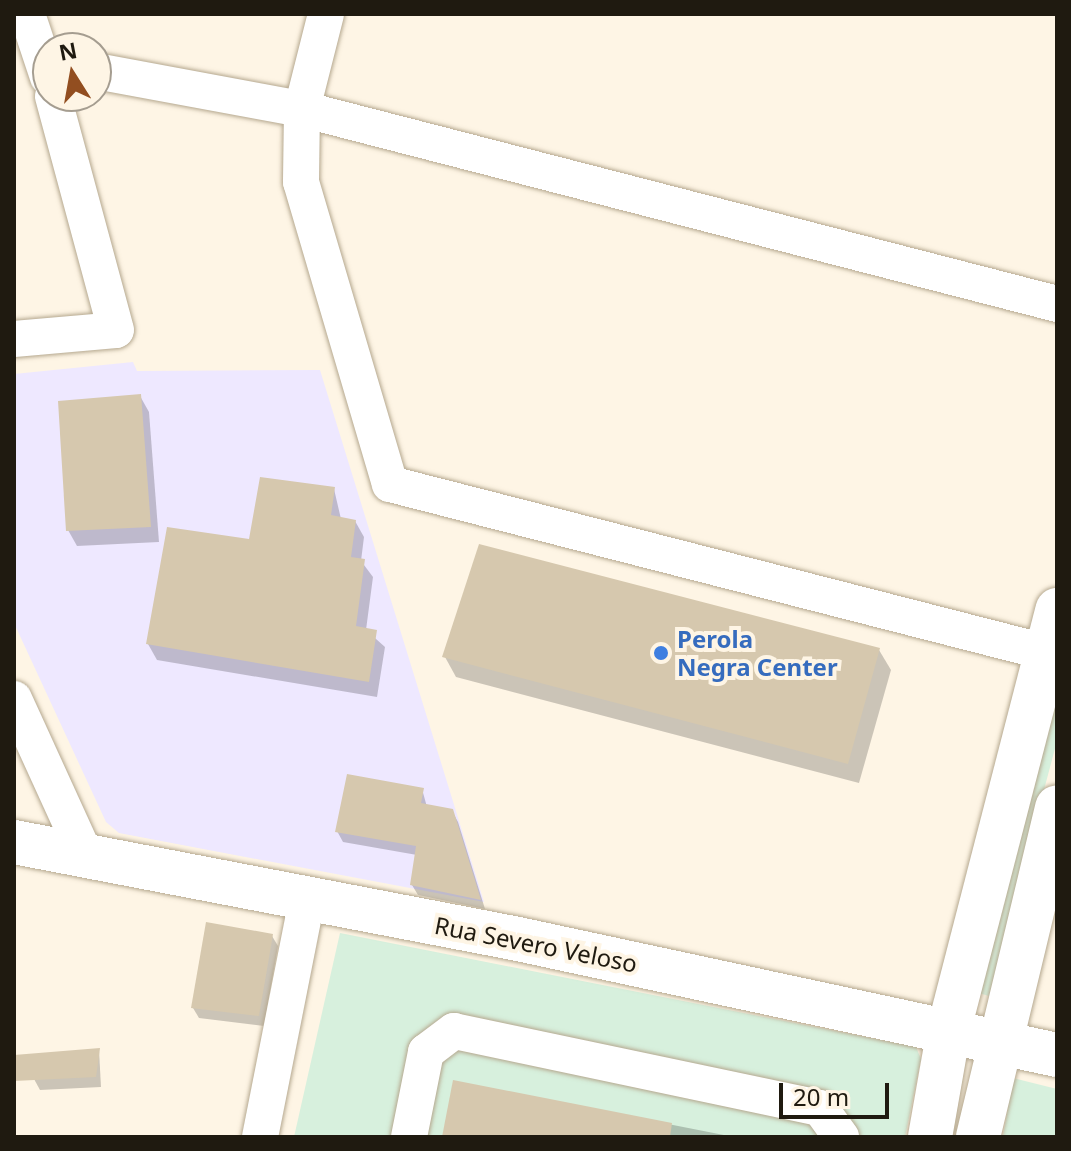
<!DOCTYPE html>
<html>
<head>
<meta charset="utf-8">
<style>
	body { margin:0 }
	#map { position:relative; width:1071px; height:1151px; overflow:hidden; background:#fef5e5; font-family:"Noto Sans",sans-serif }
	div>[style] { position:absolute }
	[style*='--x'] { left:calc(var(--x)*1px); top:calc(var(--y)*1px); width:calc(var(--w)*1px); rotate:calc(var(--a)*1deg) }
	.industrial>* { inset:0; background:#eee8ff }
	.green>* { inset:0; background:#d7f0dd }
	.shadow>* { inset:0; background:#0003 }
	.building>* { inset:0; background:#d6c8ae }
	.roads { filter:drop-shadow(0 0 2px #b5a88f) drop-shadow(0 0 2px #b5a88f) }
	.minor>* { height:36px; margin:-18px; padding:0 18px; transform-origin:18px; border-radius:18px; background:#fff }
	.tertiary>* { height:44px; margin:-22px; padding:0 22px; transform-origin:22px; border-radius:22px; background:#fff }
	.dots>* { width:22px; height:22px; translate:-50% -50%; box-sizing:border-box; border:4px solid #fef5e5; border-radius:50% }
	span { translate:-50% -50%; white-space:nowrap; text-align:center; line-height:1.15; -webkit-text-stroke:8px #fef5e5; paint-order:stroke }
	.shop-label { font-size:24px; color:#366cbe; font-weight:700 }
	.left { translate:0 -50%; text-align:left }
	.street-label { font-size:24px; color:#1f1a10 }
	.frame { position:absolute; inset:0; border:16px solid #1f1a10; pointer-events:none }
	.north { position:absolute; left:32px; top:32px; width:80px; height:80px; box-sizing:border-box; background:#fef5e5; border:2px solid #a59d90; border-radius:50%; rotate:349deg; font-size:22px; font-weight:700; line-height:32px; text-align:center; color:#1f1a10 }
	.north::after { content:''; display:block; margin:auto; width:28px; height:36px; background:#924e20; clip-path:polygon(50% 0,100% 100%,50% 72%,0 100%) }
	.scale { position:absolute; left:779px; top:1083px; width:110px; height:36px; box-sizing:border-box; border:4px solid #1f1a10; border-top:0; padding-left:10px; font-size:24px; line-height:28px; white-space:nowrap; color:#1f1a10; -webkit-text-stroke:6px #fef5e5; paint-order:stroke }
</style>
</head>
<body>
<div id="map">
	<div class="industrial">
		<div style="clip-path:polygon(133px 362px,137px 371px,320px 370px,484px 902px,119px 833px,106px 822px,14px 623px,14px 374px)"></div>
	</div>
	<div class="green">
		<div style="clip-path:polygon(1050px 704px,1057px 706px,1057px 741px,989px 996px,975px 992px)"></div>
		<div style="clip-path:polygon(340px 933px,916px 1047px,921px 1059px,905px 1137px,294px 1137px)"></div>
		<div style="clip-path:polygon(1013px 1078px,1057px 1089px,1057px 1137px,1003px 1137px)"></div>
	</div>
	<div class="shadow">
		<div style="clip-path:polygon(140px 396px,149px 412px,159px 542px,77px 546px,68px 530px)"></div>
		<div style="clip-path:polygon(334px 489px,341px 519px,355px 521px,364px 537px,361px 561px,373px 577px,366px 630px,385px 647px,377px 697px,157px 660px,148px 644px,251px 541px)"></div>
		<div style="clip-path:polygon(879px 650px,891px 670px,859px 783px,456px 677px,445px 657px)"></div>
		<div style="clip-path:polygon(422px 789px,427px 807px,452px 811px,458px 822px,485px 909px,418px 895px,412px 885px,417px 855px,343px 842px,337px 831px)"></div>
		<div style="clip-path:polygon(272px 936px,278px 946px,264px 1026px,199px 1018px,193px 1008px)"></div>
		<div style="clip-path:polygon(99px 1050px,101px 1087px,40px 1090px,34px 1079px)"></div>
		<div style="clip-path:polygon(454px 1082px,734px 1137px,444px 1137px)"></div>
	</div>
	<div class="building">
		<div style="clip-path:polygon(141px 394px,151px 527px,66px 531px,58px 401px)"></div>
		<div style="clip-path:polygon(260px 477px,335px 487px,331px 515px,356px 520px,351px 557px,365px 559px,356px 626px,377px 630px,369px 682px,146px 644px,167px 527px,249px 539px)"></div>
		<div style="clip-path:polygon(479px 544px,880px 648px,848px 764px,442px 657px)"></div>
		<div style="clip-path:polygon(347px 774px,424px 788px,421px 803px,453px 809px,481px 900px,410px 885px,416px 846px,335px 832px)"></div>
		<div style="clip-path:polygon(206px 922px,273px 934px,259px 1016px,191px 1008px)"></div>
		<div style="clip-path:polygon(100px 1048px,96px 1077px,14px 1081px,14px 1055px)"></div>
		<div style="clip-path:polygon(453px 1080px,672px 1123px,670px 1137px,442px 1137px)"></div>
	</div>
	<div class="roads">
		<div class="minor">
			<div style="--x:27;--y:14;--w:66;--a:71.6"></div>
			<div style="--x:326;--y:14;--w:98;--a:104.2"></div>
			<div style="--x:302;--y:109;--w:73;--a:90.8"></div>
			<div style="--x:301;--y:182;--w:315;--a:73.6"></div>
			<div style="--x:390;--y:484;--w:689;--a:14.38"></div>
			<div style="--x:96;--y:71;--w:209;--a:10.5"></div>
			<div style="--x:302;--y:109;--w:780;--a:14.48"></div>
			<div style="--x:14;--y:339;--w:102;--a:-5"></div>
			<div style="--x:116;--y:330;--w:242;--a:-105.1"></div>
			<div style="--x:14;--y:699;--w:171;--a:65.5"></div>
			<div style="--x:260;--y:1137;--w:243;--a:-78.8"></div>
			<div style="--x:409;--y:1137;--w:87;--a:-78.7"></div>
			<div style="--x:426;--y:1052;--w:35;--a:-37"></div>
			<div style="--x:454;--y:1031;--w:374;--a:11.9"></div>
			<div style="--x:820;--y:1108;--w:36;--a:54"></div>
		</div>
		<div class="tertiary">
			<div style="--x:14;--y:842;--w:513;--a:10.89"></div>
			<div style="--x:518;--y:939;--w:551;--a:12.15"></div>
			<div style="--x:930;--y:1137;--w:110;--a:-80"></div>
			<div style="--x:949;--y:1029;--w:433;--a:-75.5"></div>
			<div style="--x:978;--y:1137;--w:339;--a:-76.5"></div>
		</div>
	</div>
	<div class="dots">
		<div style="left:661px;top:653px;background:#3f7fe0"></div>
	</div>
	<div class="shop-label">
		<span class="left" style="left:677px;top:653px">Perola<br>Negra Center</span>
	</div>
	<div class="street-label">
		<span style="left:536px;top:944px;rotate:11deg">Rua Severo Veloso</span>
	</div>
	<div class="frame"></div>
	<div class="north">N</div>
	<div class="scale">20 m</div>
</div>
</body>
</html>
